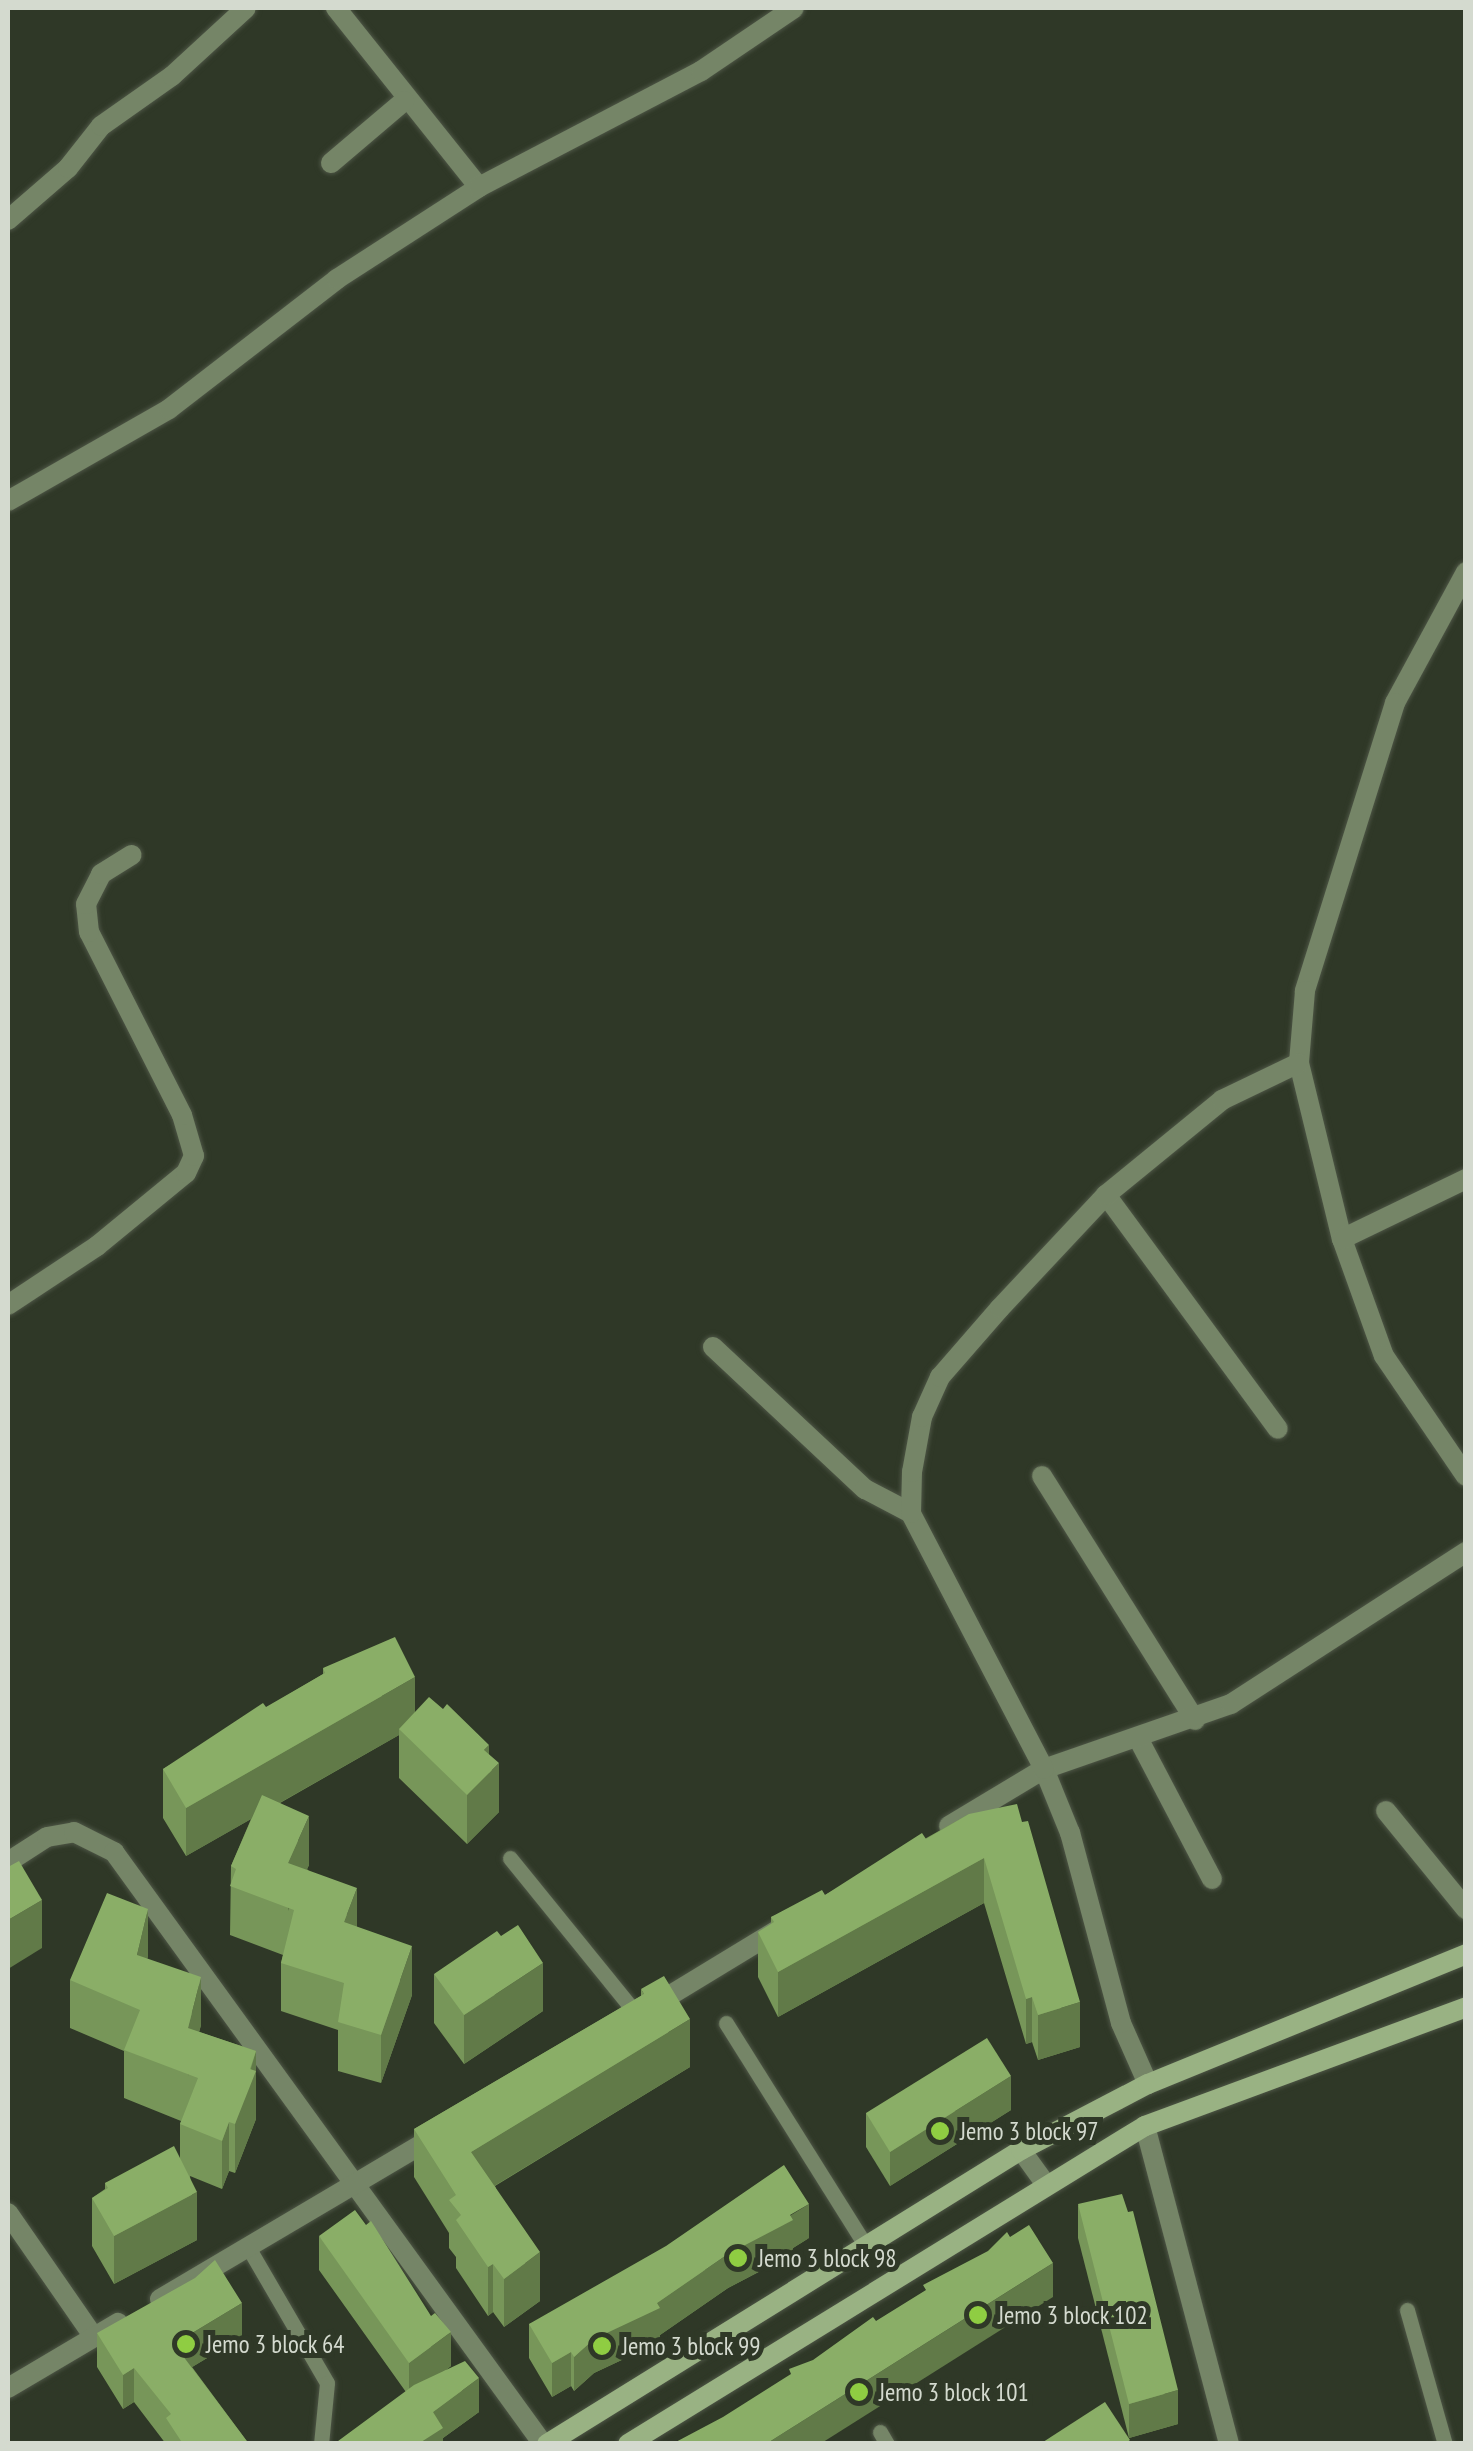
<!DOCTYPE html>
<html>
<head>
<meta charset="utf-8">
<style>
	body { margin:0 }
	#map { position:relative; width:1473px; height:2451px; overflow:hidden; background:#2f3827; font-family:"PT Sans Narrow",sans-serif }
	div>[style] { position:absolute }
	[style*='--x'] { left:calc(var(--x)*1px); top:calc(var(--y)*1px); width:calc(var(--w)*1px); rotate:calc(var(--a)*1deg) }
	.roads { filter:drop-shadow(0 0 2px #4d5545) drop-shadow(0 0 2px #4d5545) }
	.lane>* { height:15px; margin:-7.5px; padding:0 7.5px; transform-origin:7.5px; border-radius:7.5px; background:#758567 }
	.street>* { height:20px; margin:-10px; padding:0 10px; transform-origin:10px; border-radius:10px; background:#758567 }
	.secondary>* { height:20px; margin:-10px; padding:0 10px; transform-origin:10px; border-radius:10px; background:#99b283 }
	.wall>* { inset:0; background:#779659 }
	.shaded-wall>* { inset:0; background:#617a48 }
	.building>* { inset:0; background:#8aae67 }
	.dots>* { width:28px; height:28px; translate:-50% -50%; box-sizing:border-box; border:5px solid #2f3827; border-radius:50% }
	span { translate:-50% -50%; white-space:nowrap; text-align:center; line-height:1.15; -webkit-text-stroke:10px #2f3827; paint-order:stroke }
	.poi-label { font-size:25px; color:#d4dacf }
	.left { translate:0 -50%; text-align:left }
	.frame { position:absolute; inset:0; border:10px solid #d4dacf; pointer-events:none }
</style>
</head>
<body>
<div id="map">
	<div class="roads">
		<div class="lane">
			<div style="--x:510;--y:1858;--w:202;--a:51"></div>
			<div style="--x:726;--y:2023;--w:266;--a:57.9"></div>
			<div style="--x:248;--y:2247;--w:157;--a:59.8"></div>
			<div style="--x:327;--y:2383;--w:61;--a:95.6"></div>
			<div style="--x:1407;--y:2310;--w:139;--a:74.2"></div>
			<div style="--x:880;--y:2432;--w:14;--a:60"></div>
		</div>
		<div class="street">
			<div style="--x:336;--y:8;--w:229;--a:51.4"></div>
			<div style="--x:331;--y:163;--w:96;--a:-40.3"></div>
			<div style="--x:8;--y:220;--w:79;--a:-40.9"></div>
			<div style="--x:68;--y:168;--w:53;--a:-51.8"></div>
			<div style="--x:101;--y:126;--w:87;--a:-35.2"></div>
			<div style="--x:172;--y:76;--w:100;--a:-42.6"></div>
			<div style="--x:8;--y:501;--w:185;--a:-29.7"></div>
			<div style="--x:169;--y:409;--w:212;--a:-37.7"></div>
			<div style="--x:337;--y:279;--w:169;--a:-32.9"></div>
			<div style="--x:479;--y:187;--w:250;--a:-27.6"></div>
			<div style="--x:701;--y:71;--w:112;--a:-34.1"></div>
			<div style="--x:1466;--y:572;--w:149;--a:118.5"></div>
			<div style="--x:1395;--y:703;--w:302;--a:107.4"></div>
			<div style="--x:1305;--y:991;--w:72;--a:94.8"></div>
			<div style="--x:1299;--y:1063;--w:181;--a:76.3"></div>
			<div style="--x:1342;--y:1239;--w:124;--a:70.3"></div>
			<div style="--x:1384;--y:1356;--w:145;--a:55.7"></div>
			<div style="--x:1106;--y:1195;--w:290;--a:53.7"></div>
			<div style="--x:1342;--y:1239;--w:138;--a:-25.8"></div>
			<div style="--x:8;--y:1305;--w:107;--a:-33.5"></div>
			<div style="--x:97;--y:1246;--w:115;--a:-39.4"></div>
			<div style="--x:186;--y:1173;--w:19;--a:-65"></div>
			<div style="--x:194;--y:1156;--w:43;--a:-106.3"></div>
			<div style="--x:182;--y:1115;--w:205;--a:-116.9"></div>
			<div style="--x:89;--y:932;--w:28;--a:-96"></div>
			<div style="--x:86;--y:904;--w:34;--a:-63"></div>
			<div style="--x:101;--y:874;--w:36;--a:-32"></div>
			<div style="--x:713;--y:1347;--w:208;--a:43.1"></div>
			<div style="--x:865;--y:1489;--w:52;--a:27.6"></div>
			<div style="--x:1042;--y:1476;--w:288;--a:57.9"></div>
			<div style="--x:1139;--y:1740;--w:157;--a:62.3"></div>
			<div style="--x:1386;--y:1811;--w:127;--a:50.8"></div>
			<div style="--x:949;--y:1826;--w:111;--a:-31"></div>
			<div style="--x:1044;--y:1769;--w:198;--a:-19.2"></div>
			<div style="--x:1231;--y:1704;--w:280;--a:-32.9"></div>
			<div style="--x:8;--y:1862;--w:46;--a:-32.7"></div>
			<div style="--x:47;--y:1837;--w:27;--a:-10"></div>
			<div style="--x:74;--y:1832;--w:45;--a:26.6"></div>
			<div style="--x:114;--y:1852;--w:731;--a:54.07"></div>
			<div style="--x:654;--y:2005;--w:146;--a:-31.3"></div>
			<div style="--x:1148;--y:2084;--w:67;--a:-113.9"></div>
			<div style="--x:1121;--y:2023;--w:197;--a:-105"></div>
			<div style="--x:1070;--y:1833;--w:69;--a:-112.1"></div>
			<div style="--x:1044;--y:1769;--w:288;--a:-117.5"></div>
			<div style="--x:911;--y:1513;--w:41;--a:-88.6"></div>
			<div style="--x:912;--y:1472;--w:56;--a:-79.7"></div>
			<div style="--x:922;--y:1417;--w:44;--a:-65.8"></div>
			<div style="--x:940;--y:1377;--w:91;--a:-49"></div>
			<div style="--x:1000;--y:1308;--w:155;--a:-46.8"></div>
			<div style="--x:1106;--y:1195;--w:150;--a:-39.3"></div>
			<div style="--x:1222;--y:1100;--w:85;--a:-25.7"></div>
			<div style="--x:1145;--y:2126;--w:329;--a:75.2"></div>
			<div style="--x:1021;--y:2150;--w:44;--a:54.2"></div>
			<div style="--x:8;--y:2213;--w:151;--a:55.3"></div>
			<div style="--x:160;--y:2299;--w:322;--a:-30.6"></div>
			<div style="--x:8;--y:2388;--w:128;--a:-30.6"></div>
		</div>
		<div class="secondary">
			<div style="--x:547;--y:2444;--w:558;--a:-31.81"></div>
			<div style="--x:1021;--y:2150;--w:143;--a:-27.5"></div>
			<div style="--x:1148;--y:2084;--w:344;--a:-22.2"></div>
			<div style="--x:628;--y:2444;--w:607;--a:-31.6"></div>
			<div style="--x:1145;--y:2126;--w:342;--a:-20.3"></div>
		</div>
	</div>
	<div class="wall">
		<div style="clip-path:polygon(323px 1668px,415px 1712px,489px 1754px,499px 1812px,467px 1844px,399px 1778px,399px 1735px,280px 1803px,309px 1865px,307px 1869px,357px 1927px,412px 1995px,381px 2083px,338px 2071px,338px 2030px,281px 2011px,281px 1963px,283px 1955px,230px 1935px,231px 1866px,251px 1819px,186px 1856px,163px 1818px,163px 1769px,323px 1674px)"></div>
		<div style="clip-path:polygon(969px 1814px,1080px 2047px,1038px 2060px,1032px 2042px,1026px 2044px,984px 1903px,778px 2017px,758px 1977px,758px 1932px,771px 1924px,771px 1917px,825px 1895px)"></div>
		<div style="clip-path:polygon(148px 1959px,201px 2025px,199px 2032px,256px 2051px,256px 2119px,235px 2173px,229px 2171px,222px 2189px,190px 2176px,197px 2240px,114px 2284px,92px 2246px,92px 2198px,105px 2189px,105px 2183px,180px 2158px,180px 2124px,181px 2121px,124px 2098px,124px 2051px,70px 2028px,70px 1980px)"></div>
		<div style="clip-path:polygon(434px 1974px,543px 2011px,464px 2064px,434px 2023px)"></div>
		<div style="clip-path:polygon(641px 1989px,690px 2067px,495px 2186px,540px 2301px,504px 2327px,493px 2312px,488px 2316px,456px 2268px,456px 2257px,449px 2248px,449px 2233px,414px 2177px,414px 2129px,641px 1996px)"></div>
		<div style="clip-path:polygon(1011px 2110px,890px 2186px,866px 2147px,866px 2113px)"></div>
		<div style="clip-path:polygon(1078px 2204px,1178px 2424px,1129px 2438px,1078px 2238px)"></div>
		<div style="clip-path:polygon(319px 2236px,451px 2366px,446px 2370px,479px 2412px,443px 2438px,443px 2444px,319px 2270px)"></div>
		<div style="clip-path:polygon(809px 2238px,793px 2248px,793px 2254px,728px 2288px,660px 2335px,660px 2342px,594px 2373px,574px 2391px,571px 2386px,552px 2397px,529px 2358px,529px 2324px)"></div>
		<div style="clip-path:polygon(97px 2333px,242px 2337px,192px 2367px,249px 2444px,166px 2444px,134px 2402px,123px 2409px,97px 2367px)"></div>
	</div>
	<div class="shaded-wall">
		<div style="clip-path:polygon(415px 1677px,415px 1726px,399px 1729px,399px 1735px,186px 1856px,186px 1808px)"></div>
		<div style="clip-path:polygon(489px 1745px,489px 1773px,499px 1763px,499px 1812px,467px 1844px,467px 1795px,484px 1750px)"></div>
		<div style="clip-path:polygon(309px 1816px,309px 1865px,288px 1911px,288px 1863px)"></div>
		<div style="clip-path:polygon(984px 1858px,984px 1903px,778px 2017px,778px 1972px)"></div>
		<div style="clip-path:polygon(357px 1888px,357px 1937px,344px 1922px)"></div>
		<div style="clip-path:polygon(42px 1900px,42px 1948px,8px 1969px,8px 1920px)"></div>
		<div style="clip-path:polygon(148px 1909px,148px 1957px,137px 2003px,137px 1955px)"></div>
		<div style="clip-path:polygon(412px 1946px,412px 1995px,381px 2083px,381px 2035px)"></div>
		<div style="clip-path:polygon(543px 1963px,543px 2011px,464px 2064px,464px 2015px)"></div>
		<div style="clip-path:polygon(201px 1977px,201px 2025px,188px 2076px,188px 2028px)"></div>
		<div style="clip-path:polygon(1032px 1997px,1032px 2042px,1026px 2044px,1026px 1999px)"></div>
		<div style="clip-path:polygon(1080px 2002px,1080px 2047px,1038px 2060px,1038px 2015px)"></div>
		<div style="clip-path:polygon(690px 2019px,690px 2067px,471px 2200px,471px 2152px)"></div>
		<div style="clip-path:polygon(256px 2051px,256px 2119px,235px 2173px,235px 2124px)"></div>
		<div style="clip-path:polygon(1011px 2076px,1011px 2110px,890px 2186px,890px 2152px)"></div>
		<div style="clip-path:polygon(229px 2122px,229px 2171px,222px 2189px,222px 2141px)"></div>
		<div style="clip-path:polygon(197px 2192px,197px 2240px,114px 2284px,114px 2236px)"></div>
		<div style="clip-path:polygon(809px 2204px,809px 2238px,793px 2248px,793px 2254px,728px 2288px,660px 2335px,660px 2342px,594px 2373px,574px 2391px,574px 2357px,594px 2339px,657px 2303px,728px 2254px)"></div>
		<div style="clip-path:polygon(540px 2252px,540px 2301px,504px 2327px,504px 2279px)"></div>
		<div style="clip-path:polygon(1053px 2263px,1053px 2297px,820px 2444px,766px 2444px)"></div>
		<div style="clip-path:polygon(493px 2264px,493px 2312px,488px 2316px,488px 2267px)"></div>
		<div style="clip-path:polygon(242px 2303px,242px 2337px,174px 2378px,174px 2344px)"></div>
		<div style="clip-path:polygon(451px 2332px,451px 2366px,409px 2397px,409px 2363px)"></div>
		<div style="clip-path:polygon(571px 2352px,571px 2386px,552px 2397px,552px 2363px)"></div>
		<div style="clip-path:polygon(134px 2368px,134px 2402px,123px 2409px,123px 2375px)"></div>
		<div style="clip-path:polygon(479px 2378px,479px 2412px,443px 2438px,443px 2444px,418px 2444px,433px 2412px)"></div>
		<div style="clip-path:polygon(1178px 2390px,1178px 2424px,1129px 2438px,1129px 2404px)"></div>
	</div>
	<div class="building">
		<div style="clip-path:polygon(395px 1637px,415px 1677px,186px 1808px,163px 1769px,263px 1703px,266px 1707px,325px 1673px,323px 1668px)"></div>
		<div style="clip-path:polygon(429px 1697px,443px 1709px,447px 1704px,489px 1745px,484px 1750px,499px 1763px,467px 1795px,399px 1729px)"></div>
		<div style="clip-path:polygon(262px 1795px,309px 1816px,288px 1863px,357px 1888px,344px 1922px,412px 1946px,381px 2035px,338px 2022px,344px 1983px,281px 1963px,294px 1910px,230px 1886px,236px 1869px,231px 1866px)"></div>
		<div style="clip-path:polygon(1017px 1804px,1022px 1822px,1028px 1821px,1080px 2002px,1038px 2015px,1032px 1997px,1026px 1999px,984px 1858px,778px 1972px,758px 1932px,774px 1922px,771px 1917px,822px 1890px,825px 1895px,922px 1833px,926px 1839px,969px 1814px)"></div>
		<div style="clip-path:polygon(19px 1861px,42px 1900px,8px 1920px,8px 1867px)"></div>
		<div style="clip-path:polygon(107px 1893px,148px 1909px,137px 1955px,201px 1977px,188px 2028px,256px 2051px,250px 2069px,256px 2071px,235px 2124px,229px 2122px,222px 2141px,180px 2124px,198px 2078px,124px 2050px,140px 2010px,70px 1980px)"></div>
		<div style="clip-path:polygon(518px 1925px,543px 1963px,464px 2015px,434px 1974px,497px 1931px,501px 1936px)"></div>
		<div style="clip-path:polygon(664px 1976px,690px 2019px,471px 2152px,540px 2252px,504px 2279px,493px 2264px,488px 2267px,456px 2220px,461px 2215px,449px 2200px,456px 2195px,414px 2129px,644px 1994px,641px 1989px)"></div>
		<div style="clip-path:polygon(987px 2038px,1011px 2076px,890px 2152px,866px 2113px)"></div>
		<div style="clip-path:polygon(174px 2146px,197px 2192px,114px 2236px,92px 2198px,108px 2188px,105px 2183px)"></div>
		<div style="clip-path:polygon(784px 2165px,809px 2204px,790px 2215px,793px 2220px,728px 2254px,657px 2303px,660px 2308px,594px 2339px,574px 2357px,571px 2352px,552px 2363px,529px 2324px,666px 2246px)"></div>
		<div style="clip-path:polygon(1122px 2194px,1128px 2212px,1133px 2211px,1178px 2390px,1129px 2404px,1078px 2204px)"></div>
		<div style="clip-path:polygon(355px 2210px,366px 2225px,371px 2221px,431px 2316px,435px 2313px,451px 2332px,409px 2363px,319px 2236px)"></div>
		<div style="clip-path:polygon(1029px 2225px,1053px 2263px,766px 2444px,672px 2444px,723px 2417px,791px 2374px,789px 2369px,813px 2360px,873px 2317px,876px 2321px,926px 2290px,923px 2285px,988px 2251px,1007px 2232px,1010px 2237px)"></div>
		<div style="clip-path:polygon(215px 2260px,242px 2303px,174px 2344px,249px 2444px,183px 2444px,166px 2418px,171px 2414px,134px 2368px,123px 2375px,97px 2333px,195px 2278px)"></div>
		<div style="clip-path:polygon(465px 2361px,479px 2378px,433px 2412px,443px 2428px,418px 2444px,334px 2444px,414px 2385px)"></div>
		<div style="clip-path:polygon(1105px 2402px,1130px 2440px,1125px 2444px,1040px 2444px)"></div>
	</div>
	<div class="dots">
		<div style="left:940px;top:2131px;background:#8fcd42"></div>
		<div style="left:738px;top:2258px;background:#8fcd42"></div>
		<div style="left:978px;top:2315px;background:#8fcd42"></div>
		<div style="left:186px;top:2344px;background:#8fcd42"></div>
		<div style="left:602px;top:2346px;background:#8fcd42"></div>
		<div style="left:859px;top:2392px;background:#8fcd42"></div>
	</div>
	<div class="poi-label">
		<span class="left" style="left:960px;top:2131px">Jemo 3 block 97</span>
		<span class="left" style="left:758px;top:2258px">Jemo 3 block 98</span>
		<span class="left" style="left:998px;top:2315px">Jemo 3 block 102</span>
		<span class="left" style="left:206px;top:2344px">Jemo 3 block 64</span>
		<span class="left" style="left:622px;top:2346px">Jemo 3 block 99</span>
		<span class="left" style="left:879px;top:2392px">Jemo 3 block 101</span>
	</div>
	<div class="frame"></div>
</div>
</body>
</html>
